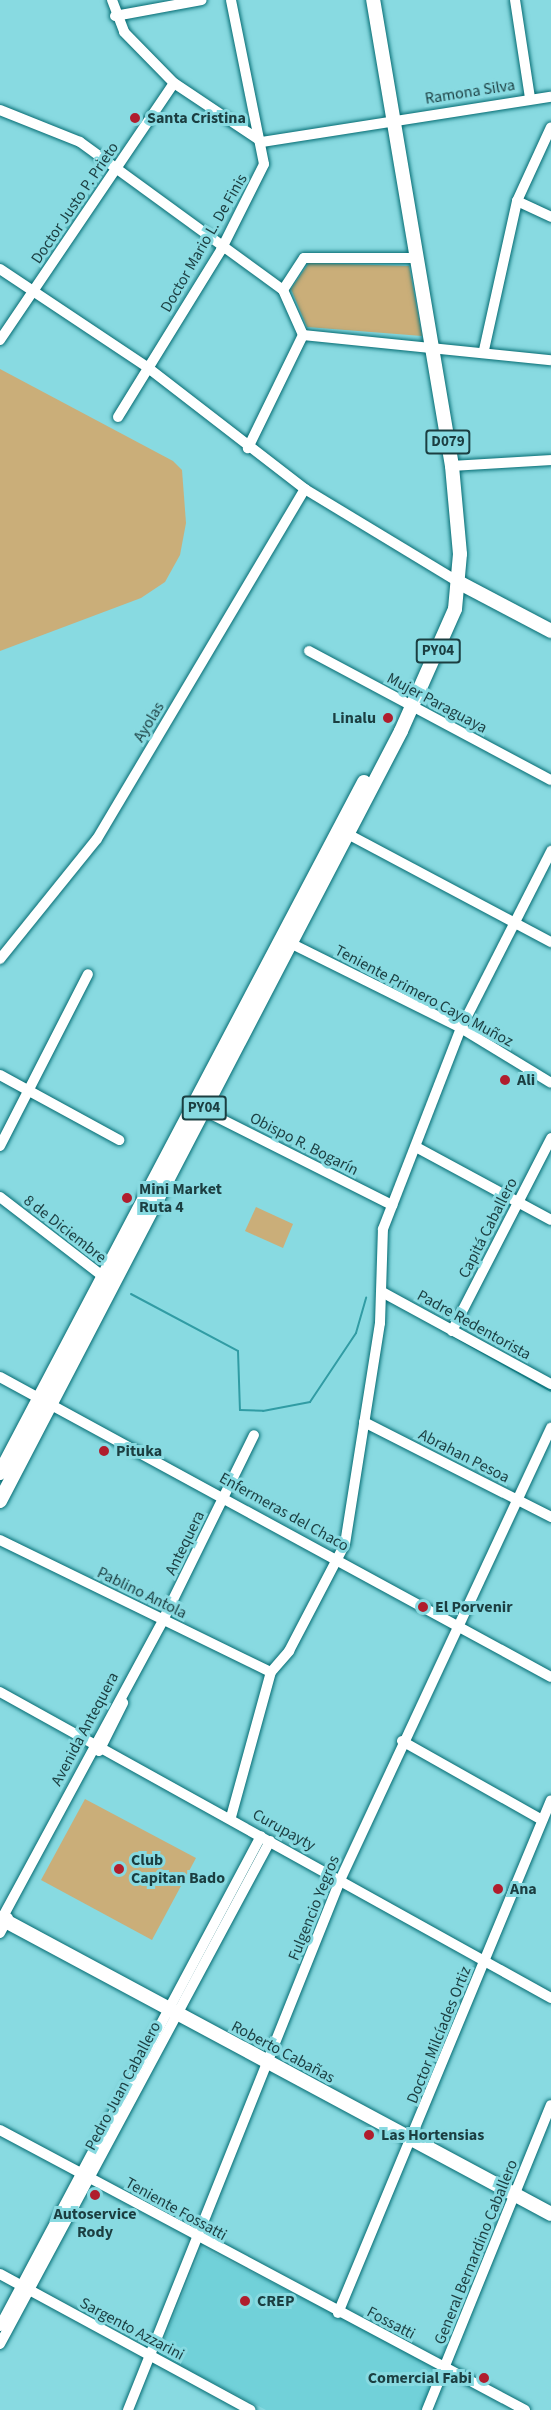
<!DOCTYPE html>
<html>
<head>
<meta charset="utf-8">
<style>
	body { margin:0 }
	#map { position:relative; width:551px; height:2410px; overflow:hidden; background:#88dae1; font-family:"Source Sans 3",sans-serif }
	div>[style] { position:absolute }
	[style*='--x'] { left:calc(var(--x)*1px); top:calc(var(--y)*1px); width:calc(var(--w)*1px); rotate:calc(var(--a)*1deg) }
	.built>* { inset:0; background:#71d1d9 }
	.green>* { inset:0; background:#caae79 }
	.stream>* { height:2px; margin:-1px; padding:0 1px; transform-origin:1px; border-radius:1px; background:#319ca4 }
	.roads { filter:drop-shadow(0 0 2px #046b72) drop-shadow(0 0 2px #046b72) }
	.minor>* { height:10px; margin:-5px; padding:0 5px; transform-origin:5px; border-radius:5px; background:#fff }
	.major>* { height:14px; margin:-7px; padding:0 7px; transform-origin:7px; border-radius:7px; background:#fff }
	.dots>* { width:16px; height:16px; translate:-50% -50%; box-sizing:border-box; border:3px solid #88dae1; border-radius:50% }
	span { translate:-50% -50%; white-space:nowrap; text-align:center; line-height:1.15; -webkit-text-stroke:6px #88dae1; paint-order:stroke }
	.shield-label span { padding:2px 4px; background:#88dae1; border:2px solid; border-radius:4px; -webkit-text-stroke-width:0 }
	.shield-label { font-size:15px; color:#1b3e41; font-weight:700 }
	.street-label { font-size:16px; color:#1b3e41 }
	.poi-label { font-size:16px; color:#1b3e41; font-weight:700 }
	.left { translate:0 -50%; text-align:left }
	.right { translate:-100% -50%; text-align:right }
</style>
</head>
<body>
<div id="map">
	<div class="built">
		<div style="clip-path:polygon(202px 2248px,440px 2366px,421px 2410px,266px 2410px,158px 2354px)"></div>
	</div>
	<div class="green">
		<div style="clip-path:polygon(309px 263px,409px 266px,422px 336px,307px 327px,291px 289px)"></div>
		<div style="clip-path:polygon(0 369px,173px 461px,182px 470px,186px 523px,180px 555px,165px 582px,141px 598px,0 651px)"></div>
		<div style="clip-path:polygon(256px 1207px,293px 1224px,283px 1248px,245px 1231px)"></div>
		<div style="clip-path:polygon(85px 1799px,196px 1858px,152px 1940px,41px 1880px)"></div>
	</div>
	<div class="stream">
		<div style="--x:131;--y:1294;--w:121;--a:28"></div>
		<div style="--x:238;--y:1351;--w:59;--a:88.1"></div>
		<div style="--x:240;--y:1410;--w:23;--a:2"></div>
		<div style="--x:263;--y:1411;--w:48;--a:-10.8"></div>
		<div style="--x:310;--y:1402;--w:83;--a:-56.3"></div>
		<div style="--x:356;--y:1333;--w:37;--a:-74"></div>
		<div style="--x:453;--y:1336;--w:112;--a:29.3"></div>
	</div>
	<div class="roads">
		<div class="minor">
			<div style="--x:112;--y:0;--w:34;--a:69"></div>
			<div style="--x:124;--y:32;--w:71;--a:45.6"></div>
			<div style="--x:174;--y:83;--w:106;--a:33.8"></div>
			<div style="--x:515;--y:0;--w:99;--a:81.3"></div>
			<div style="--x:115;--y:16;--w:88;--a:-10.4"></div>
			<div style="--x:0;--y:110;--w:86;--a:21.8"></div>
			<div style="--x:80;--y:142;--w:251;--a:36.1"></div>
			<div style="--x:283;--y:290;--w:49;--a:66"></div>
			<div style="--x:303;--y:335;--w:126;--a:116"></div>
			<div style="--x:262;--y:142;--w:292;--a:-8.9"></div>
			<div style="--x:517;--y:201;--w:38;--a:25"></div>
			<div style="--x:0;--y:269;--w:177;--a:33.7"></div>
			<div style="--x:147;--y:367;--w:200;--a:37.7"></div>
			<div style="--x:305;--y:489;--w:181;--a:31.2"></div>
			<div style="--x:283;--y:290;--w:38;--a:-57"></div>
			<div style="--x:304;--y:258;--w:114;--a:0"></div>
			<div style="--x:303;--y:335;--w:249;--a:5.8"></div>
			<div style="--x:0;--y:340;--w:310;--a:-55.9"></div>
			<div style="--x:484;--y:350;--w:153;--a:-77.5"></div>
			<div style="--x:517;--y:201;--w:81;--a:-65.3"></div>
			<div style="--x:118;--y:417;--w:196;--a:-58.3"></div>
			<div style="--x:221;--y:250;--w:96;--a:-63.4"></div>
			<div style="--x:264;--y:164;--w:167;--a:-101.4"></div>
			<div style="--x:452;--y:466;--w:99;--a:-3.5"></div>
			<div style="--x:309;--y:651;--w:274;--a:28.1"></div>
			<div style="--x:342;--y:831;--w:237;--a:28"></div>
			<div style="--x:284;--y:940;--w:198;--a:26.4"></div>
			<div style="--x:461;--y:1028;--w:105;--a:31.4"></div>
			<div style="--x:0;--y:959;--w:154;--a:-51.1"></div>
			<div style="--x:97;--y:839;--w:407;--a:-59.3"></div>
			<div style="--x:0;--y:1075;--w:136;--a:28.6"></div>
			<div style="--x:203;--y:1110;--w:212;--a:26.7"></div>
			<div style="--x:0;--y:1146;--w:193;--a:-62.9"></div>
			<div style="--x:416;--y:1147;--w:153;--a:28.4"></div>
			<div style="--x:0;--y:1197;--w:138;--a:37.6"></div>
			<div style="--x:382;--y:1292;--w:192;--a:28.6"></div>
			<div style="--x:452;--y:1331;--w:217;--a:-62.8"></div>
			<div style="--x:0;--y:1377;--w:627;--a:28.57"></div>
			<div style="--x:364;--y:1422;--w:210;--a:26.9"></div>
			<div style="--x:0;--y:1540;--w:301;--a:26"></div>
			<div style="--x:0;--y:1692;--w:630;--a:29.05"></div>
			<div style="--x:402;--y:1741;--w:161;--a:29.4"></div>
			<div style="--x:99;--y:1751;--w:54;--a:-63.4"></div>
			<div style="--x:231;--y:1817;--w:150;--a:-74.6"></div>
			<div style="--x:271;--y:1672;--w:28;--a:-49"></div>
			<div style="--x:289;--y:1651;--w:121;--a:-62.4"></div>
			<div style="--x:345;--y:1544;--w:224;--a:-81"></div>
			<div style="--x:380;--y:1323;--w:94;--a:-88.2"></div>
			<div style="--x:383;--y:1229;--w:216;--a:-68.8"></div>
			<div style="--x:461;--y:1028;--w:199;--a:-63"></div>
			<div style="--x:0;--y:1922;--w:343;--a:-61.6"></div>
			<div style="--x:163;--y:1620;--w:206;--a:-63.8"></div>
			<div style="--x:0;--y:1933;--w:17;--a:-62"></div>
			<div style="--x:0;--y:2130;--w:595;--a:28.07"></div>
			<div style="--x:0;--y:2274;--w:285;--a:28.5"></div>
			<div style="--x:338;--y:2313;--w:555;--a:-67.45"></div>
			<div style="--x:0;--y:2326;--w:555;--a:-61.96"></div>
			<div style="--x:0;--y:2344;--w:571;--a:-61.77"></div>
			<div style="--x:128;--y:2410;--w:573;--a:-68.18"></div>
			<div style="--x:341;--y:1878;--w:497;--a:-65"></div>
			<div style="--x:427;--y:2410;--w:329;--a:-67.9"></div>
		</div>
		<div class="major">
			<div style="--x:460;--y:583;--w:103;--a:27.8"></div>
			<div style="--x:0;--y:1473;--w:781;--a:-62.22"></div>
			<div style="--x:0;--y:1501;--w:868;--a:-62.49"></div>
			<div style="--x:401;--y:731;--w:133;--a:-66.1"></div>
			<div style="--x:455;--y:609;--w:55;--a:-84.8"></div>
			<div style="--x:460;--y:554;--w:88;--a:-95.2"></div>
			<div style="--x:452;--y:466;--w:473;--a:-99.6"></div>
			<div style="--x:0;--y:1918;--w:625;--a:28.24"></div>
		</div>
	</div>
	<div class="dots">
		<div style="left:135px;top:118px;background:#b01d2d"></div>
		<div style="left:388px;top:718px;background:#b01d2d"></div>
		<div style="left:505px;top:1080px;background:#b01d2d"></div>
		<div style="left:127px;top:1198px;background:#b01d2d"></div>
		<div style="left:104px;top:1451px;background:#b01d2d"></div>
		<div style="left:423px;top:1607px;background:#b01d2d"></div>
		<div style="left:119px;top:1869px;background:#b01d2d"></div>
		<div style="left:498px;top:1889px;background:#b01d2d"></div>
		<div style="left:369px;top:2135px;background:#b01d2d"></div>
		<div style="left:95px;top:2195px;background:#b01d2d"></div>
		<div style="left:245px;top:2301px;background:#b01d2d"></div>
		<div style="left:484px;top:2378px;background:#b01d2d"></div>
	</div>
	<div class="shield-label">
		<span style="left:448px;top:442px">D079</span>
		<span style="left:438px;top:651px">PY04</span>
		<span style="left:204px;top:1108px">PY04</span>
	</div>
	<div class="street-label">
		<span style="left:470px;top:92px;rotate:-9deg">Ramona Silva</span>
		<span style="left:75px;top:203px;rotate:-56deg">Doctor Justo P. Prieto</span>
		<span style="left:204px;top:243px;rotate:-60deg">Doctor Mario L. De Finis</span>
		<span style="left:437px;top:703px;rotate:28deg">Mujer Paraguaya</span>
		<span style="left:149px;top:722px;rotate:-59deg">Ayolas</span>
		<span style="left:424px;top:996px;rotate:28deg">Teniente Primero Cayo Muñoz</span>
		<span style="left:304px;top:1144px;rotate:27deg">Obispo R. Bogarín</span>
		<span style="left:488px;top:1228px;rotate:-63deg">Capitá Caballero</span>
		<span style="left:65px;top:1229px;rotate:38deg">8 de Diciembre</span>
		<span style="left:474px;top:1325px;rotate:29deg">Padre Redentorista</span>
		<span style="left:464px;top:1456px;rotate:27deg">Abrahan Pesoa</span>
		<span style="left:284px;top:1512px;rotate:29deg">Enfermeras del Chaco</span>
		<span style="left:185px;top:1543px;rotate:-64deg">Antequera</span>
		<span style="left:142px;top:1593px;rotate:26deg">Pablino Antola</span>
		<span style="left:85px;top:1729px;rotate:-62deg">Avenida Antequera</span>
		<span style="left:284px;top:1830px;rotate:29deg">Curupayty</span>
		<span style="left:314px;top:1908px;rotate:-68deg">Fulgencio Yegros</span>
		<span style="left:439px;top:2035px;rotate:-68deg">Doctor Milcíades Ortiz</span>
		<span style="left:283px;top:2052px;rotate:28deg">Roberto Cabañas</span>
		<span style="left:123px;top:2086px;rotate:-62deg">Pedro Juan Caballero</span>
		<span style="left:176px;top:2209px;rotate:29deg">Teniente Fossatti</span>
		<span style="left:476px;top:2252px;rotate:-68deg">General Bernardino Caballero</span>
		<span style="left:391px;top:2323px;rotate:28deg">Fossatti</span>
		<span style="left:132px;top:2329px;rotate:28deg">Sargento Azzarini</span>
	</div>
	<div class="poi-label">
		<span class="left" style="left:147px;top:118px">Santa Cristina</span>
		<span class="right" style="left:376px;top:718px">Linalu</span>
		<span class="left" style="left:517px;top:1080px">Ali</span>
		<span class="left" style="left:139px;top:1198px">Mini Market<br>Ruta 4</span>
		<span class="left" style="left:116px;top:1451px">Pituka</span>
		<span class="left" style="left:435px;top:1607px">El Porvenir</span>
		<span class="left" style="left:131px;top:1869px">Club<br>Capitan Bado</span>
		<span class="left" style="left:510px;top:1889px">Ana</span>
		<span class="left" style="left:381px;top:2135px">Las Hortensias</span>
		<span style="left:95px;top:2223px">Autoservice<br>Rody</span>
		<span class="left" style="left:257px;top:2301px">CREP</span>
		<span class="right" style="left:472px;top:2378px">Comercial Fabi</span>
	</div>
</div>
</body>
</html>
